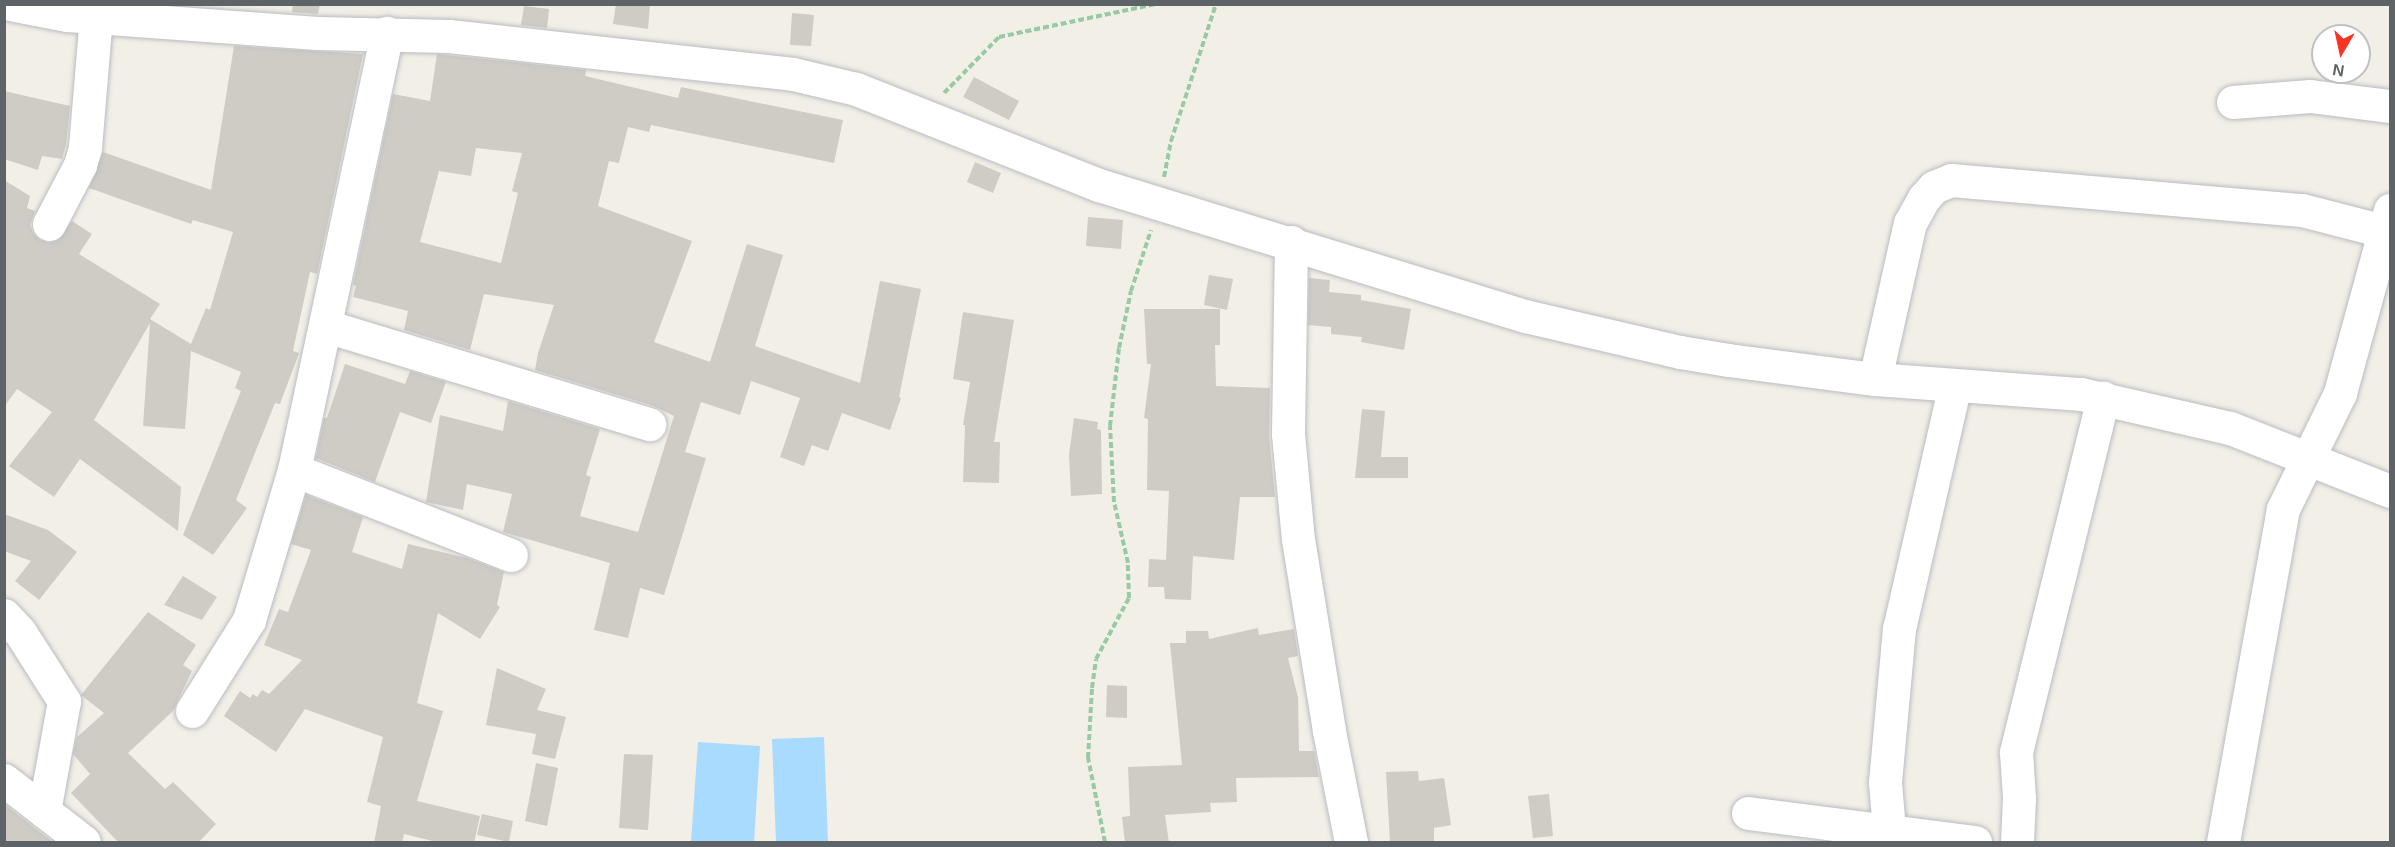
<!DOCTYPE html>
<html>
<head>
<meta charset="utf-8">
<style>
	body { margin:0 }
	#map { position:relative; width:2395px; height:847px; overflow:hidden; background:#f2efe7; font-family:Arial,sans-serif }
	div>[style] { position:absolute }
	[style*='--x'] { left:calc(var(--x)*1px); top:calc(var(--y)*1px); width:calc(var(--w)*1px); rotate:calc(var(--a)*1deg) }
	.water>* { inset:0; background:#a9daff }
	.building>* { inset:0; background:#cfccc5 }
	.path>* { height:4px; margin-top:-2px; transform-origin:0; background:repeating-linear-gradient(90deg,#98caa6 0 6px,transparent 0 9px) }
	.roads { filter:drop-shadow(0 0 2px #b9bcc1) drop-shadow(0 0 2px #b9bcc1) }
	.minor>* { height:33px; margin:-16.5px; padding:0 16.5px; transform-origin:16.5px; border-radius:16.5px; background:#fff }
	span { translate:-50% -50%; white-space:nowrap; text-align:center; line-height:1.15; -webkit-text-stroke:4.5px #fff; paint-order:stroke }
	.frame { position:absolute; inset:0; border:6px solid #5e6368; pointer-events:none }
	.north { position:absolute; left:2311px; top:24px; width:60px; height:60px; box-sizing:border-box; background:#fff; border:2px solid #bfc1c3; border-radius:50%; rotate:189deg; font-size:16px; font-weight:700; line-height:24px; text-align:center; color:#5e6368 }
	.north::after { content:''; display:block; margin:auto; width:21px; height:27px; background:#fb3323; clip-path:polygon(50% 0,100% 100%,50% 72%,0 100%) }
</style>
</head>
<body>
<div id="map">
	<div class="water">
		<div style="clip-path:polygon(824px 737px,828px 842px,776px 842px,772px 739px)"></div>
		<div style="clip-path:polygon(698px 742px,760px 746px,754px 842px,691px 842px)"></div>
	</div>
	<div class="building">
		<div style="clip-path:polygon(293px 4px,320px 4px,318px 14px,292px 12px)"></div>
		<div style="clip-path:polygon(616px 4px,650px 4px,648px 29px,613px 24px)"></div>
		<div style="clip-path:polygon(524px 6px,549px 9px,547px 28px,521px 25px)"></div>
		<div style="clip-path:polygon(792px 13px,814px 15px,811px 46px,790px 45px)"></div>
		<div style="clip-path:polygon(234px 46px,363px 54px,317px 274px,310px 272px,293px 351px,299px 353px,280px 404px,275px 403px,236px 500px,247px 508px,213px 555px,183px 535px,241px 391px,235px 388px,241px 372px,191px 351px,185px 429px,143px 426px,150px 323px,94px 420px,181px 487px,178px 531px,80px 459px,54px 497px,9px 466px,52px 412px,17px 389px,4px 407px,4px 180px,30px 196px,27px 208px,35px 211px,30px 225px,33px 233px,40px 240px,49px 243px,58px 240px,72px 221px,92px 234px,79px 254px,160px 304px,150px 319px,191px 344px,206px 308px,210px 310px,233px 232px,193px 220px,191px 224px,89px 188px,103px 152px,211px 190px)"></div>
		<div style="clip-path:polygon(evenodd,437px 54px,586px 70px,585px 76px,678px 98px,681px 87px,843px 120px,834px 163px,651px 125px,649px 132px,628px 127px,619px 163px,609px 161px,598px 206px,692px 241px,654px 342px,710px 362px,747px 244px,783px 255px,755px 346px,860px 383px,880px 281px,921px 289px,899px 397px,901px 398px,890px 430px,842px 413px,828px 451px,812px 445px,804px 466px,780px 457px,800px 398px,751px 381px,740px 415px,701px 402px,685px 452px,706px 458px,664px 595px,640px 588px,628px 638px,594px 630px,610px 563px,503px 532px,512px 494px,467px 484px,463px 510px,426px 502px,440px 415px,503px 431px,508px 401px,600px 429px,586px 475px,591px 477px,580px 516px,638px 532px,674px 416px,654px 406px,535px 370px,538px 353px,554px 305px,484px 294px,470px 350px,404px 330px,408px 311px,353px 297px,356px 286px,353px 285px,393px 94px,430px 101px,437px 54px,476px 148px,522px 153px,512px 191px,518px 193px,501px 263px,420px 242px,439px 171px,471px 176px,476px 148px)"></div>
		<div style="clip-path:polygon(974px 77px,1019px 101px,1009px 120px,963px 97px)"></div>
		<div style="clip-path:polygon(4px 91px,70px 106px,66px 144px,62px 159px,42px 156px,38px 170px,4px 159px)"></div>
		<div style="clip-path:polygon(975px 162px,1001px 173px,993px 193px,967px 182px)"></div>
		<div style="clip-path:polygon(1088px 217px,1123px 220px,1121px 249px,1086px 246px)"></div>
		<div style="clip-path:polygon(1209px 275px,1233px 279px,1227px 310px,1204px 305px)"></div>
		<div style="clip-path:polygon(1309px 278px,1330px 280px,1329px 292px,1361px 295px,1361px 300px,1411px 309px,1404px 350px,1361px 342px,1362px 337px,1331px 334px,1331px 327px,1308px 325px)"></div>
		<div style="clip-path:polygon(1144px 309px,1220px 309px,1220px 345px,1215px 345px,1216px 386px,1270px 388px,1269px 436px,1275px 497px,1240px 497px,1234px 560px,1193px 556px,1191px 600px,1165px 599px,1164px 587px,1148px 587px,1149px 559px,1166px 560px,1169px 491px,1147px 490px,1148px 419px,1144px 418px,1151px 364px,1147px 364px)"></div>
		<div style="clip-path:polygon(963px 312px,1014px 320px,994px 442px,1000px 442px,999px 483px,963px 482px,965px 425px,963px 425px,970px 382px,953px 379px)"></div>
		<div style="clip-path:polygon(345px 364px,405px 384px,410px 371px,446px 382px,431px 423px,400px 412px,375px 482px,316px 458px,324px 418px,327px 418px)"></div>
		<div style="clip-path:polygon(1362px 409px,1385px 411px,1381px 457px,1408px 457px,1408px 478px,1355px 478px)"></div>
		<div style="clip-path:polygon(1074px 418px,1098px 422px,1097px 429px,1101px 430px,1102px 494px,1071px 496px,1069px 455px)"></div>
		<div style="clip-path:polygon(306px 495px,363px 517px,352px 552px,402px 569px,408px 544px,467px 558px,504px 572px,497px 605px,500px 607px,480px 639px,438px 613px,417px 703px,443px 711px,417px 801px,480px 816px,474px 843px,441px 843px,404px 834px,402px 843px,374px 843px,381px 806px,367px 802px,383px 737px,305px 709px,276px 752px,224px 716px,240px 691px,250px 698px,253px 694px,257px 697px,262px 690px,269px 694px,302px 660px,264px 645px,279px 609px,288px 612px,311px 550px,291px 544px)"></div>
		<div style="clip-path:polygon(4px 514px,48px 530px,77px 552px,39px 600px,15px 581px,31px 561px,4px 551px)"></div>
		<div style="clip-path:polygon(183px 576px,217px 597px,202px 620px,164px 605px)"></div>
		<div style="clip-path:polygon(148px 612px,196px 645px,183px 665px,192px 671px,173px 711px,128px 753px,165px 789px,173px 782px,216px 824px,198px 843px,119px 843px,71px 793px,90px 774px,73px 754px,77px 737px,104px 713px,81px 695px)"></div>
		<div style="clip-path:polygon(1258px 628px,1259px 635px,1294px 629px,1298px 656px,1288px 658px,1298px 697px,1299px 751px,1314px 751px,1319px 777px,1236px 778px,1237px 802px,1210px 803px,1211px 812px,1165px 815px,1169px 843px,1125px 843px,1122px 817px,1130px 816px,1128px 767px,1182px 765px,1170px 643px,1186px 643px,1186px 631px,1208px 631px,1209px 639px)"></div>
		<div style="clip-path:polygon(497px 668px,546px 689px,537px 710px,566px 717px,555px 759px,532px 754px,536px 734px,486px 725px)"></div>
		<div style="clip-path:polygon(1107px 685px,1127px 686px,1127px 718px,1106px 717px)"></div>
		<div style="clip-path:polygon(624px 754px,653px 755px,648px 830px,619px 828px)"></div>
		<div style="clip-path:polygon(536px 763px,558px 768px,547px 826px,525px 821px)"></div>
		<div style="clip-path:polygon(1418px 771px,1419px 781px,1444px 778px,1451px 825px,1434px 828px,1434px 843px,1390px 843px,1386px 772px)"></div>
		<div style="clip-path:polygon(1549px 794px,1553px 836px,1533px 838px,1528px 796px)"></div>
		<div style="clip-path:polygon(4px 804px,54px 843px,4px 843px)"></div>
		<div style="clip-path:polygon(482px 814px,513px 821px,509px 842px,477px 835px)"></div>
	</div>
	<div class="path">
		<div style="--x:944;--y:93;--w:78;--a:-45.5"></div>
		<div style="--x:999;--y:37;--w:159;--a:-11.9"></div>
		<div style="--x:1164;--y:177;--w:37;--a:-79"></div>
		<div style="--x:1171;--y:141;--w:144;--a:-71.8"></div>
		<div style="--x:1105;--y:842;--w:86;--a:-101.4"></div>
		<div style="--x:1088;--y:758;--w:70;--a:-86.7"></div>
		<div style="--x:1092;--y:688;--w:29;--a:-82"></div>
		<div style="--x:1096;--y:659;--w:69;--a:-61.6"></div>
		<div style="--x:1129;--y:598;--w:35;--a:-92"></div>
		<div style="--x:1128;--y:563;--w:63;--a:-102.9"></div>
		<div style="--x:1114;--y:502;--w:76;--a:-93"></div>
		<div style="--x:1110;--y:426;--w:79;--a:-83.4"></div>
		<div style="--x:1119;--y:348;--w:58;--a:-78.1"></div>
		<div style="--x:1131;--y:291;--w:64;--a:-71.8"></div>
	</div>
	<div class="roads">
		<div class="minor">
			<div style="--x:10;--y:4;--w:58;--a:10.9"></div>
			<div style="--x:67;--y:15;--w:251;--a:4.1"></div>
			<div style="--x:317;--y:33;--w:132;--a:1.3"></div>
			<div style="--x:449;--y:36;--w:346;--a:6.3"></div>
			<div style="--x:793;--y:74;--w:65;--a:13.4"></div>
			<div style="--x:856;--y:89;--w:261;--a:21.6"></div>
			<div style="--x:1099;--y:185;--w:446;--a:17.1"></div>
			<div style="--x:1525;--y:316;--w:159;--a:13.1"></div>
			<div style="--x:1680;--y:352;--w:49;--a:9.5"></div>
			<div style="--x:1728;--y:360;--w:148;--a:7.4"></div>
			<div style="--x:1875;--y:379;--w:207;--a:4.2"></div>
			<div style="--x:2081;--y:394;--w:153;--a:12.9"></div>
			<div style="--x:2230;--y:428;--w:172;--a:21.5"></div>
			<div style="--x:2233;--y:102;--w:77;--a:-4.5"></div>
			<div style="--x:2310;--y:96;--w:81;--a:7.1"></div>
			<div style="--x:49;--y:224;--w:67;--a:-62.3"></div>
			<div style="--x:80;--y:165;--w:19;--a:-74"></div>
			<div style="--x:85;--y:147;--w:130;--a:-85.2"></div>
			<div style="--x:1291;--y:242;--w:192;--a:90.9"></div>
			<div style="--x:1288;--y:434;--w:105;--a:84.6"></div>
			<div style="--x:1298;--y:539;--w:194;--a:80.8"></div>
			<div style="--x:1329;--y:731;--w:113;--a:78.8"></div>
			<div style="--x:326;--y:326;--w:338;--a:16.9"></div>
			<div style="--x:1875;--y:379;--w:160;--a:-77.4"></div>
			<div style="--x:1910;--y:223;--w:29;--a:-61"></div>
			<div style="--x:1924;--y:198;--w:15;--a:-48"></div>
			<div style="--x:1934;--y:187;--w:18;--a:-22"></div>
			<div style="--x:1951;--y:180;--w:352;--a:4.9"></div>
			<div style="--x:2302;--y:210;--w:84;--a:14.5"></div>
			<div style="--x:294;--y:470;--w:233;--a:21.4"></div>
			<div style="--x:4;--y:615;--w:23;--a:47"></div>
			<div style="--x:20;--y:632;--w:82;--a:57.5"></div>
			<div style="--x:64;--y:701;--w:112;--a:100.3"></div>
			<div style="--x:192;--y:711;--w:107;--a:-57.9"></div>
			<div style="--x:249;--y:620;--w:157;--a:-73.3"></div>
			<div style="--x:294;--y:470;--w:447;--a:-78"></div>
			<div style="--x:4;--y:780;--w:101;--a:37.8"></div>
			<div style="--x:1748;--y:813;--w:229;--a:7.3"></div>
			<div style="--x:1889;--y:830;--w:48;--a:-94.8"></div>
			<div style="--x:1885;--y:782;--w:154;--a:-84.8"></div>
			<div style="--x:1899;--y:629;--w:250;--a:-77.1"></div>
			<div style="--x:2017;--y:842;--w:44;--a:-87.4"></div>
			<div style="--x:2019;--y:798;--w:46;--a:-93.7"></div>
			<div style="--x:2016;--y:752;--w:365;--a:-76.2"></div>
			<div style="--x:2223;--y:842;--w:338;--a:-79.8"></div>
			<div style="--x:2283;--y:509;--w:129;--a:-63.8"></div>
			<div style="--x:2340;--y:393;--w:190;--a:-74.7"></div>
		</div>
	</div>
	<div class="frame"></div>
	<div class="north">N</div>
</div>
</body>
</html>
